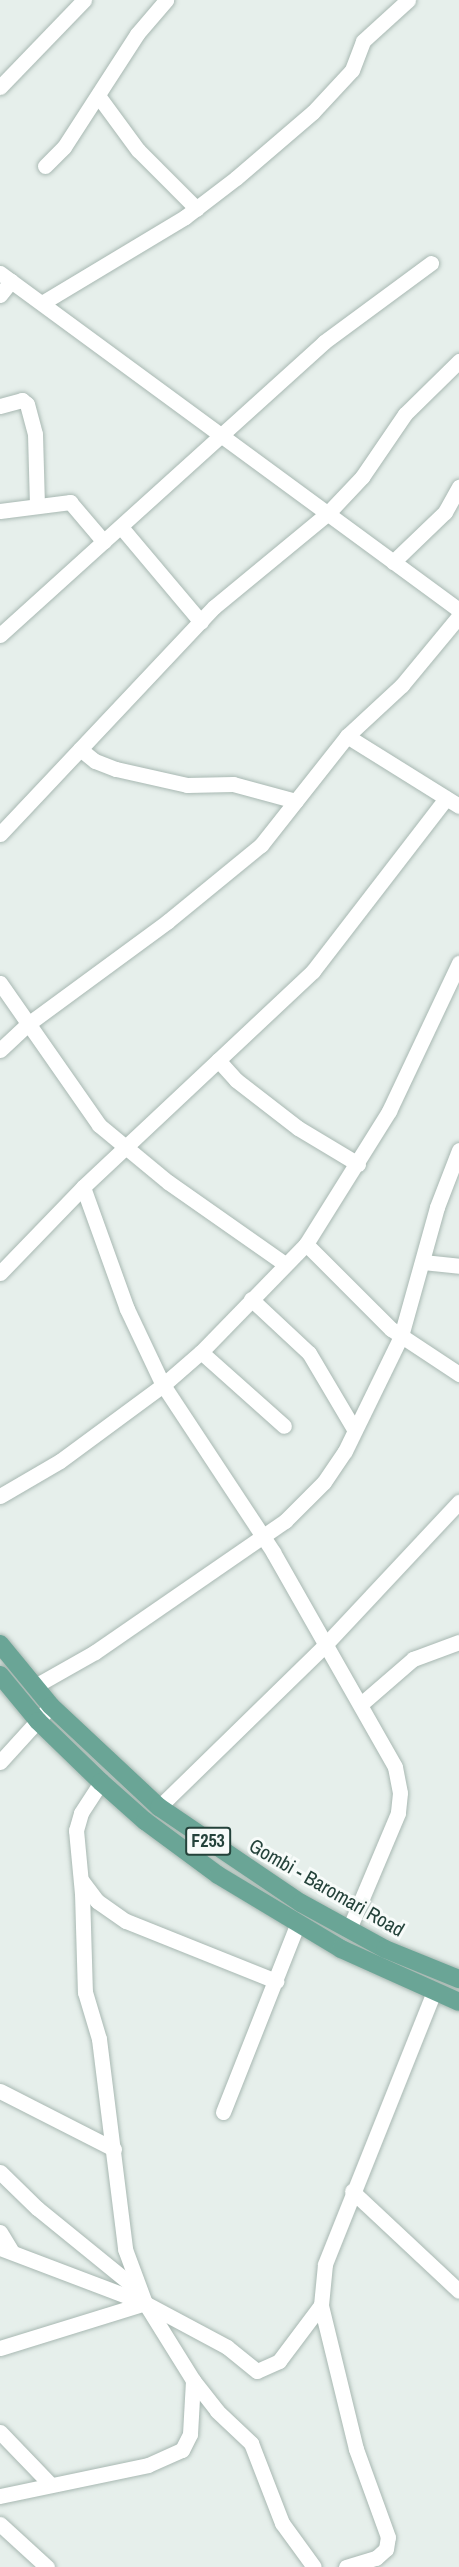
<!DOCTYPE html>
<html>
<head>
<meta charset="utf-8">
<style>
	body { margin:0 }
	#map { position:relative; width:459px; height:2567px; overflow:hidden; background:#e6efeb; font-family:"Archivo Narrow",sans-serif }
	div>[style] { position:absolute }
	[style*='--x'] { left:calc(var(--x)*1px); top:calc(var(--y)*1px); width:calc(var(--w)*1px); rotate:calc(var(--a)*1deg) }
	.roads { filter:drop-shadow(0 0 2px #a8b8b2) drop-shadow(0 0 2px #a8b8b2) }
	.street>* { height:15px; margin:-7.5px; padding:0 7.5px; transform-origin:7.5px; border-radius:7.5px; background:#fff }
	.primary>* { height:18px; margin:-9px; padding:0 9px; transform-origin:9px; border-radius:9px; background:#6aa596 }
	span { translate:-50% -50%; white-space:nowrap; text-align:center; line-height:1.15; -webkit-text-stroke:6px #f7fbf9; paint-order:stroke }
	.shield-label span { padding:2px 4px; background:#f7fbf9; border:2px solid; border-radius:4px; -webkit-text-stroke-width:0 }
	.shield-label { font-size:18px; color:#24423a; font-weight:700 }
	.street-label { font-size:20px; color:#24423a }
</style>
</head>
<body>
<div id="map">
	<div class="roads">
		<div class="street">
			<div style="--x:0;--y:87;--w:121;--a:-46"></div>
			<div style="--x:99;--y:97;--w:66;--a:53.7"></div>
			<div style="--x:138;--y:150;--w:83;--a:45"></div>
			<div style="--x:45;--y:166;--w:27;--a:-45"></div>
			<div style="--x:64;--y:147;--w:135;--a:-57.1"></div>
			<div style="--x:137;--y:34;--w:45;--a:-49.5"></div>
			<div style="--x:0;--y:273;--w:569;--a:36.29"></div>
			<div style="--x:0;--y:295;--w:18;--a:-52"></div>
			<div style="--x:42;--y:303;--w:167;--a:-31"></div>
			<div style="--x:185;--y:217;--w:64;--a:-37.4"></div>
			<div style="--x:236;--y:178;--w:101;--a:-40.6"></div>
			<div style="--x:313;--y:112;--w:57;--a:-47.1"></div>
			<div style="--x:352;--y:70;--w:31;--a:-69"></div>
			<div style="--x:363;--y:41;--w:61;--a:-42.3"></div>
			<div style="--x:0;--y:406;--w:23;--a:-15"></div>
			<div style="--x:22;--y:400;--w:6;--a:39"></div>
			<div style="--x:27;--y:404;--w:31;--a:75"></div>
			<div style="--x:35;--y:434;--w:71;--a:88.4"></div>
			<div style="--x:0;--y:511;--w:71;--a:-7.3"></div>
			<div style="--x:70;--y:502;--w:52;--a:49.6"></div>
			<div style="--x:121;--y:527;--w:124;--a:49.9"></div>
			<div style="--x:393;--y:562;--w:72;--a:-43.9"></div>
			<div style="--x:445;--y:512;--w:29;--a:-61"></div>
			<div style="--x:0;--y:635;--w:437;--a:-42.1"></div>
			<div style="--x:324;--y:342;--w:133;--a:-36.4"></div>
			<div style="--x:347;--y:736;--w:132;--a:32"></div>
			<div style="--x:80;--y:749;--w:19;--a:39"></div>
			<div style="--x:95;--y:761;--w:22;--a:21"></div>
			<div style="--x:116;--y:769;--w:73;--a:12.7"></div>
			<div style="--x:187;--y:785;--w:46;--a:-1.2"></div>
			<div style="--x:233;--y:784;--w:65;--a:15.1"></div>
			<div style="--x:0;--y:834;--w:312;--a:-46.7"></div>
			<div style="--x:214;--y:607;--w:148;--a:-39.5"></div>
			<div style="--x:328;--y:513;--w:50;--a:-46.6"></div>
			<div style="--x:362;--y:477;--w:76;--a:-55.7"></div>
			<div style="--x:405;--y:414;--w:76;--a:-44.5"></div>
			<div style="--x:0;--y:983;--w:173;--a:55.1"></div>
			<div style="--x:99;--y:1125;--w:89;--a:39.6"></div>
			<div style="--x:168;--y:1182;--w:143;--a:35"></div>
			<div style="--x:0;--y:1050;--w:38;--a:-43"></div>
			<div style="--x:28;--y:1024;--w:174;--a:-36.3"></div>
			<div style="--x:168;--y:921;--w:120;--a:-39.3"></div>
			<div style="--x:261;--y:845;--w:139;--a:-51.7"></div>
			<div style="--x:347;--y:736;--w:75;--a:-42.8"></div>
			<div style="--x:402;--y:685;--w:89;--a:-50.4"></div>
			<div style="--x:218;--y:1060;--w:27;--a:48"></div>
			<div style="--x:236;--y:1080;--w:78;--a:37.7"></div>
			<div style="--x:298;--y:1128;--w:70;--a:31"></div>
			<div style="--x:83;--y:1187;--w:130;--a:70.2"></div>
			<div style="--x:127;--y:1309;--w:84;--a:64.7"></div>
			<div style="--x:163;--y:1385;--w:200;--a:56.6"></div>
			<div style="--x:273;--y:1552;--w:247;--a:60.4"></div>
			<div style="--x:395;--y:1767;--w:26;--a:79"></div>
			<div style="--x:400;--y:1793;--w:20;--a:96"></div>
			<div style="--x:398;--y:1813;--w:126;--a:112.9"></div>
			<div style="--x:306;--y:1244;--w:120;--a:45"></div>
			<div style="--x:391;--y:1329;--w:82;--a:33.5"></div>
			<div style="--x:423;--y:1262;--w:36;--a:6"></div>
			<div style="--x:0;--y:1273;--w:120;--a:-46"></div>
			<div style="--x:83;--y:1187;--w:316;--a:-43.2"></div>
			<div style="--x:313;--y:971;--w:218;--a:-52.4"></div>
			<div style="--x:251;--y:1299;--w:79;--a:43"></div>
			<div style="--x:309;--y:1353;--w:88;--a:59.4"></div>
			<div style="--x:201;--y:1352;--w:111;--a:41.7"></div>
			<div style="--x:0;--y:1496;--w:69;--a:-30.3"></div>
			<div style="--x:60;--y:1461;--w:128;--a:-36.4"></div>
			<div style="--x:163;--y:1385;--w:50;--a:-41"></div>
			<div style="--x:201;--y:1352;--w:151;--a:-45.8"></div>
			<div style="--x:306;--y:1244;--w:157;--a:-58"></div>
			<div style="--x:389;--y:1111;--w:164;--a:-64.7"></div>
			<div style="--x:35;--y:1686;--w:69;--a:-29.5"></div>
			<div style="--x:95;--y:1652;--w:231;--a:-34.6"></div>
			<div style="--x:285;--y:1521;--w:55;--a:-45"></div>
			<div style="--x:324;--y:1482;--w:37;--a:-56"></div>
			<div style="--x:345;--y:1451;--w:128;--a:-64"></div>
			<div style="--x:401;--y:1336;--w:134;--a:-74.4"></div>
			<div style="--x:437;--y:1207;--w:61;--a:-68.9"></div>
			<div style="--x:361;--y:1704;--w:69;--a:-40.9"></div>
			<div style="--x:413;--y:1659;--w:49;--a:-20.3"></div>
			<div style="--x:0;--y:1762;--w:76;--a:-47.7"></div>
			<div style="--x:101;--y:1782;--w:37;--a:123"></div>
			<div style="--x:81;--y:1813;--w:18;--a:106"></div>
			<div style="--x:76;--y:1830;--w:63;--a:84.6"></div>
			<div style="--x:82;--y:1893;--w:99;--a:88.3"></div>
			<div style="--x:85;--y:1992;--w:49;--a:73.4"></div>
			<div style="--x:99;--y:2039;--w:212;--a:82.9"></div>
			<div style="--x:125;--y:2249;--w:58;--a:69.7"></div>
			<div style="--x:145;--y:2303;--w:91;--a:58.1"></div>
			<div style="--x:193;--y:2380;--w:39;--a:52"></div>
			<div style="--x:217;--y:2411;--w:47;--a:43.3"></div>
			<div style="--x:251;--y:2443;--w:86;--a:68.8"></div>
			<div style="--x:282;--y:2523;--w:54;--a:54"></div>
			<div style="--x:159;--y:1807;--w:233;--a:-44.3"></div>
			<div style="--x:326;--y:1644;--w:195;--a:-46.9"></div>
			<div style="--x:82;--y:1881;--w:25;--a:53"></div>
			<div style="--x:97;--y:1901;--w:35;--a:35"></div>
			<div style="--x:126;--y:1921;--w:162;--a:21.8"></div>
			<div style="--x:0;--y:2091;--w:128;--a:27"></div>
			<div style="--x:223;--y:2112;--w:201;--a:-68.4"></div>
			<div style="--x:0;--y:2172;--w:52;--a:44.2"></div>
			<div style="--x:37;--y:2208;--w:132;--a:39.1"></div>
			<div style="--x:352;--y:2191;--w:146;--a:43.1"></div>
			<div style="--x:0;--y:2232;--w:23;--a:59"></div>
			<div style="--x:0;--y:2248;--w:155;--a:20.8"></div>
			<div style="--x:145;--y:2303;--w:93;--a:28.2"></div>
			<div style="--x:227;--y:2347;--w:38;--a:39"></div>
			<div style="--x:257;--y:2371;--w:24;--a:-24"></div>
			<div style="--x:279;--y:2361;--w:70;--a:-53.1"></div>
			<div style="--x:0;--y:2348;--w:152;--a:-17.2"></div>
			<div style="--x:0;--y:2432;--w:72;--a:46.1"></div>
			<div style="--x:0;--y:2496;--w:151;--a:-11.8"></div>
			<div style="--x:148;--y:2465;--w:37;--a:-24"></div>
			<div style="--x:182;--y:2450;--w:18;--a:-63"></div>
			<div style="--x:190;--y:2434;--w:54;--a:-86.8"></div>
			<div style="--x:0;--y:2524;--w:64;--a:42.5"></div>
			<div style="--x:346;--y:2567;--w:31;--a:-17"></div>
			<div style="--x:376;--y:2558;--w:13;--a:-42"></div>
			<div style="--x:386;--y:2549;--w:12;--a:-81"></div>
			<div style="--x:388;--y:2537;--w:94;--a:-110"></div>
			<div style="--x:356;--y:2449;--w:148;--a:-103.7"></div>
			<div style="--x:321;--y:2305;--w:41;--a:-84.4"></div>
			<div style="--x:325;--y:2264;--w:293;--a:-68.2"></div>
		</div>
		<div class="primary">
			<div style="--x:0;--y:1644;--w:80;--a:50.6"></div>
			<div style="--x:51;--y:1706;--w:148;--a:43.1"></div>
			<div style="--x:159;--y:1807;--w:171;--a:34.1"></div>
			<div style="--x:301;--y:1903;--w:96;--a:28.7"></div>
			<div style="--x:385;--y:1949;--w:80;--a:22.1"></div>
			<div style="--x:0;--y:1675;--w:60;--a:50.4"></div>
			<div style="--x:38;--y:1721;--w:88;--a:44.1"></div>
			<div style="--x:101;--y:1782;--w:59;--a:41.6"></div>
			<div style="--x:145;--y:1821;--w:91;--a:36.5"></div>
			<div style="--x:218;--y:1875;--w:144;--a:31"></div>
			<div style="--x:341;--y:1949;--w:129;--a:24.2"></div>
		</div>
	</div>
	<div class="shield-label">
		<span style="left:208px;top:1841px">F253</span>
	</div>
	<div class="street-label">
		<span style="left:327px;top:1887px;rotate:30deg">Gombi - Baromari Road</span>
	</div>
</div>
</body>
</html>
